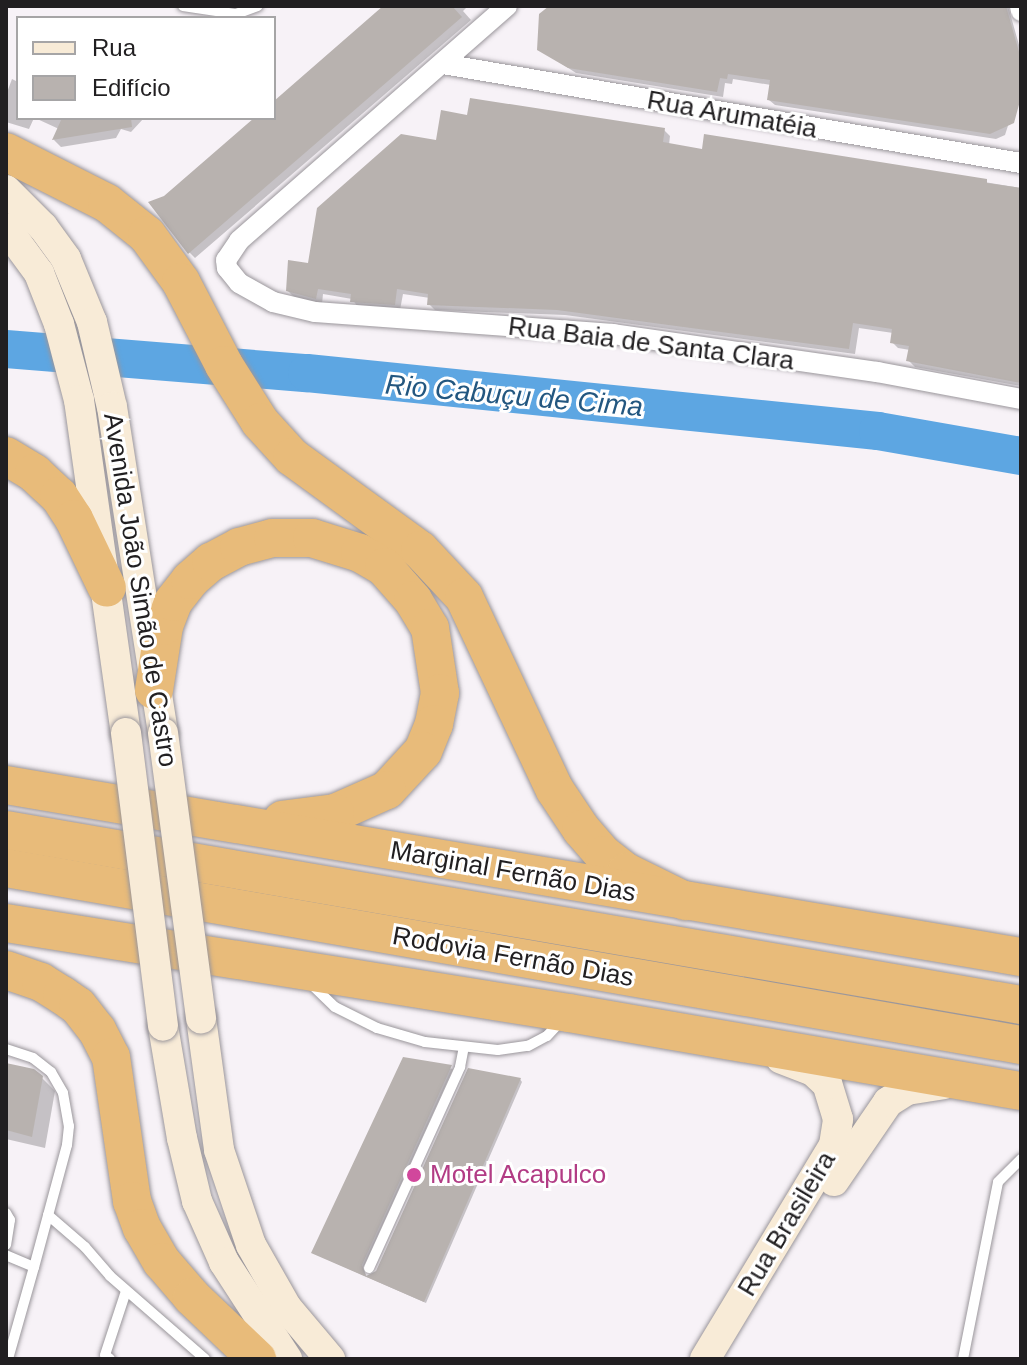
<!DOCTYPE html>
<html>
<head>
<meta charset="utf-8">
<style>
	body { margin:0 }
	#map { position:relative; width:1027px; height:1365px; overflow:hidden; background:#f7f2f7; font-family:Helvetica,sans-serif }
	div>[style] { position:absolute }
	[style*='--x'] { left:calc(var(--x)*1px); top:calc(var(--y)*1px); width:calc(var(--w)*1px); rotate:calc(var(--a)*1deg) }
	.shadow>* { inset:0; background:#0003 }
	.river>* { height:38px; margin:-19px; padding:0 19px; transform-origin:19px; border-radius:19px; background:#5da6e2 }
	.building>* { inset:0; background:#b8b2af }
	.roads { filter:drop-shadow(0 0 2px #9a969b) drop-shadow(0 0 2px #9a969b) }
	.lane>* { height:10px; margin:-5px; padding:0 5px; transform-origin:5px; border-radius:5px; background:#fff }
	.street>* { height:20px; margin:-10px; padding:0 10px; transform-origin:10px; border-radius:10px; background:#fff }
	.secondary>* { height:30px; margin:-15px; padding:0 15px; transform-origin:15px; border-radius:15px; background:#f8ebd7 }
	.highway>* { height:38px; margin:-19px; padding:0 19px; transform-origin:19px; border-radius:19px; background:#e8bb7a }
	.bridges { filter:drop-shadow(0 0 2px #9a969b) drop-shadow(0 0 2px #9a969b) }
	.secondary-bridge>* { height:30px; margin:-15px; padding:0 15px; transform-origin:15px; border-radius:15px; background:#f8ebd7 }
	.dots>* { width:22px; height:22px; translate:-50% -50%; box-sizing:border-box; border:4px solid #fff; border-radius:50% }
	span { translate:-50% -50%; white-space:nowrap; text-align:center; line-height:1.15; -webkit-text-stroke:6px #fff; paint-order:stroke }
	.street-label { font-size:26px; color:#211f21 }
	.hotel-label { font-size:26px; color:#b23c85 }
	.left { translate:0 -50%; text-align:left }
	.water-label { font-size:28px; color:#235780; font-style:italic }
	.frame { position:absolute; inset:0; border:8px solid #211f21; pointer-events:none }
	.legend { position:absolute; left:16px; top:16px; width:260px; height:104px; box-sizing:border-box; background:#fff; border:2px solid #a6a5a6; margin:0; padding:10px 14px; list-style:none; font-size:24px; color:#211f21 }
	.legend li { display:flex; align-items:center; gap:16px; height:40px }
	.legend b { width:40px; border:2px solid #a6a5a6 }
</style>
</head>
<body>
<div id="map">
	<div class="shadow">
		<div style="clip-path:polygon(386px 6px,468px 6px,463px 11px,471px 20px,195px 258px,189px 252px,257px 118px,274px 118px,274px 103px)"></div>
		<div style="clip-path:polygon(552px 6px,1008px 6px,1021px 52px,1021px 105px,1015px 104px,1005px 135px,996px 139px,775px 105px,769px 100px,771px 85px,733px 79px,732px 84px,725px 83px,723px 97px,576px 73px,539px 49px)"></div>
		<div style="clip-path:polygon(12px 79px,18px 82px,18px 118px,34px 118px,29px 129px,6px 122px,6px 95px)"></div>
		<div style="clip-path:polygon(469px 117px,664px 130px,670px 136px,669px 145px,704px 151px,706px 137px,1021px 188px,1021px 386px,915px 367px,909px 361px,910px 350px,898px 348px,892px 342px,893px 333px,859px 328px,855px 354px,565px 315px,435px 310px,429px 304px,430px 298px,403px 294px,400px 310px,358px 307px,352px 299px,323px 294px,322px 304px,294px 297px,288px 291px,309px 265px)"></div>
		<div style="clip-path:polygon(35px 118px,144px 118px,131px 132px,121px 129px,116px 138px,61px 147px,54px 140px,59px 129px)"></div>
		<div style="clip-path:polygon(404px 1059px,453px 1069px,363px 1268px,367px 1277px,313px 1253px)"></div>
		<div style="clip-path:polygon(6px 1065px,42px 1078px,55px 1091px,45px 1148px,6px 1139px)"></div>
		<div style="clip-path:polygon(520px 1079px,522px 1082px,426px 1303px,367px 1277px,378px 1273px)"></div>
	</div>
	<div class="river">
		<div style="--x:6;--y:349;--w:302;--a:4.6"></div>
		<div style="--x:307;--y:373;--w:574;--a:5.8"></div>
		<div style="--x:878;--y:431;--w:145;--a:9.9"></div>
	</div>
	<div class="building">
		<div style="clip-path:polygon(383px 6px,452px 6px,462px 17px,188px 254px,148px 202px,164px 196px,254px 118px,274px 118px,274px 101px)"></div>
		<div style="clip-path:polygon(549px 6px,1006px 6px,1021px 59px,1020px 101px,1014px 123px,990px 134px,767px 100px,770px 80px,728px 74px,727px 79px,720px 78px,717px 92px,568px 68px,537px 50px,539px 14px)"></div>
		<div style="clip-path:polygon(470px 98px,665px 128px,663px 142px,702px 149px,704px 134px,987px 179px,987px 183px,1021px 188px,1021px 383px,906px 361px,909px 346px,890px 343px,892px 329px,853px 323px,849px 349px,557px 310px,427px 305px,428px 294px,397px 289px,395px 305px,350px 302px,351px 294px,318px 289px,316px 299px,286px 291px,288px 260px,308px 263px,317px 208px,401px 134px,436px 140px,441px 110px,467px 115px)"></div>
		<div style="clip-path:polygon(62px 118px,131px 118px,132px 127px,52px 140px)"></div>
		<div style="clip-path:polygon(403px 1057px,452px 1065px,362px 1265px,366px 1276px,376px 1271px,468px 1068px,521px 1078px,424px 1302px,311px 1253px)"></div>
		<div style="clip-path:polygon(6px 1063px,34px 1069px,43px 1076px,32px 1137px,6px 1130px)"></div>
	</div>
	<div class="roads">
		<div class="lane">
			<div style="--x:183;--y:6;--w:54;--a:8.6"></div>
			<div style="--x:236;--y:14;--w:23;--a:-20"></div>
			<div style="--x:311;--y:984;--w:33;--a:44"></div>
			<div style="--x:335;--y:1007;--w:47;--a:26.6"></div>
			<div style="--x:377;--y:1028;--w:50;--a:16.3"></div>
			<div style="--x:425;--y:1042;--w:73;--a:6.3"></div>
			<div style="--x:498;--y:1050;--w:30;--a:-8"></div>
			<div style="--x:528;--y:1046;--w:21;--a:-28"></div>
			<div style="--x:547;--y:1036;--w:21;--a:-47"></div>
			<div style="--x:6;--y:1049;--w:28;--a:18"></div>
			<div style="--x:33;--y:1058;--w:23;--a:38"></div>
			<div style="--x:51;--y:1072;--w:24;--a:60"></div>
			<div style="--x:63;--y:1093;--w:34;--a:80"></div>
			<div style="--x:69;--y:1126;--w:19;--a:96"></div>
			<div style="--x:67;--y:1145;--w:126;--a:105.1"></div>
			<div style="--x:34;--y:1267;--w:30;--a:-157"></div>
			<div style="--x:6;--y:1213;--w:8;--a:60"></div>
			<div style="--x:10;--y:1220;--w:25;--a:99"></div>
			<div style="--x:48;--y:1215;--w:49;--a:40.9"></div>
			<div style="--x:85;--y:1247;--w:38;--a:49"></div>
			<div style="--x:110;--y:1276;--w:126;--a:41.1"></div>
			<div style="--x:369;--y:1268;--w:221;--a:-65.6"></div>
			<div style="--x:460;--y:1067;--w:20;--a:-79"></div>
			<div style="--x:8;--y:1359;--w:96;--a:-74.2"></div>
			<div style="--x:110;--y:1359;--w:6;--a:-141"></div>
			<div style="--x:105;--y:1355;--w:67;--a:-71.8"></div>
			<div style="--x:963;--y:1359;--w:180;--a:-78.8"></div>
			<div style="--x:998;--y:1182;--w:33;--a:-45"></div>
		</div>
		<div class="street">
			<div style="--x:507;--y:6;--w:356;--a:138.8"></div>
			<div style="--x:239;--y:241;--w:23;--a:124"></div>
			<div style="--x:226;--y:260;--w:8;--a:83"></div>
			<div style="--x:227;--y:268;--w:19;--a:51"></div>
			<div style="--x:239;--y:283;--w:39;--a:29"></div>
			<div style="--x:273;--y:302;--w:43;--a:13.4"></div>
			<div style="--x:315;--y:312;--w:299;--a:4.2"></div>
			<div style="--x:613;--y:334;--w:267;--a:8.2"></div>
			<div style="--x:877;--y:372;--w:147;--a:10.6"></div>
			<div style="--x:1020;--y:6;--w:5;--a:79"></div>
			<div style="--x:443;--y:64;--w:586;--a:9.72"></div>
		</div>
		<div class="secondary">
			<div style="--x:6;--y:190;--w:52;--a:45"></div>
			<div style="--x:43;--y:227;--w:39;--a:54"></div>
			<div style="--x:66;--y:259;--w:68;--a:67.6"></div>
			<div style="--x:92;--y:322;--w:87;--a:76.8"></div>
			<div style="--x:112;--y:407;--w:330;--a:81.1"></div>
			<div style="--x:6;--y:228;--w:56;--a:53.7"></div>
			<div style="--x:39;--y:273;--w:55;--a:68.6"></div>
			<div style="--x:59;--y:324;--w:79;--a:75.3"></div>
			<div style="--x:79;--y:400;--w:336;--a:82"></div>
			<div style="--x:201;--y:1018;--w:133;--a:82.2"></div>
			<div style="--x:219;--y:1150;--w:100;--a:71.4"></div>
			<div style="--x:251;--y:1245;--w:73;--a:60.3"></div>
			<div style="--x:287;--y:1308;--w:67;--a:49.9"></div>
			<div style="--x:163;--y:1026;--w:114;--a:80.4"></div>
			<div style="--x:182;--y:1138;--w:65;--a:76.6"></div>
			<div style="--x:197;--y:1201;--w:67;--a:66.1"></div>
			<div style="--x:224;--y:1262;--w:116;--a:57"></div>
			<div style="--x:834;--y:1181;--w:96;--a:-55.6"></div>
			<div style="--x:888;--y:1102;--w:22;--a:-32"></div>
			<div style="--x:907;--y:1090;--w:37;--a:-9"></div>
			<div style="--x:705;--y:1359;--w:250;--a:-58.9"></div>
			<div style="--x:834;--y:1145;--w:26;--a:-81"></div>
			<div style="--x:838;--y:1119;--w:37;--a:-107"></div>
			<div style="--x:827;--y:1084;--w:19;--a:-137"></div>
			<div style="--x:813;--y:1071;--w:34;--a:-159"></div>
		</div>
		<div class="highway">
			<div style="--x:6;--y:152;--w:113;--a:26.8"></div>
			<div style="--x:107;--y:203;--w:51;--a:38.7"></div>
			<div style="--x:147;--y:235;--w:58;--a:54.1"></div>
			<div style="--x:181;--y:282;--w:93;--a:62.6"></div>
			<div style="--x:224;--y:365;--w:67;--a:57.7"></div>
			<div style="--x:260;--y:422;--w:47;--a:47.6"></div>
			<div style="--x:292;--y:457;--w:158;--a:36"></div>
			<div style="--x:420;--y:550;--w:64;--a:46.9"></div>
			<div style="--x:464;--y:597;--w:213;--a:64.8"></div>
			<div style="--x:555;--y:790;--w:47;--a:56.3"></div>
			<div style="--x:581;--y:829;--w:35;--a:49"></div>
			<div style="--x:604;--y:855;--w:28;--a:38"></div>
			<div style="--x:626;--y:872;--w:66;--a:26.2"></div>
			<div style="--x:6;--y:456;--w:33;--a:31"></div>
			<div style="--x:34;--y:473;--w:34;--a:43"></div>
			<div style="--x:59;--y:496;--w:27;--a:57"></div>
			<div style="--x:74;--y:519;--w:76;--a:64.4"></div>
			<div style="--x:154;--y:690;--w:65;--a:-81.1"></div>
			<div style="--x:164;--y:626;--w:26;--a:-69"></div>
			<div style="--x:173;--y:602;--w:28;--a:-52"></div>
			<div style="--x:190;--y:580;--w:28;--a:-41"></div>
			<div style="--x:211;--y:562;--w:32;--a:-28"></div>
			<div style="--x:239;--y:547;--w:35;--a:-15"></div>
			<div style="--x:273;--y:538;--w:39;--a:0"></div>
			<div style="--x:312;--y:538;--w:50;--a:17.4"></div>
			<div style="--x:360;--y:553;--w:28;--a:30"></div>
			<div style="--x:384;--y:567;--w:44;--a:48.7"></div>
			<div style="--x:413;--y:600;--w:33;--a:59"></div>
			<div style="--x:430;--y:628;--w:66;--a:81.3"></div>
			<div style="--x:440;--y:693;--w:32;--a:101"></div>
			<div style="--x:434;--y:724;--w:29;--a:112"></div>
			<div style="--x:423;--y:751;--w:53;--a:132.7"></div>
			<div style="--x:387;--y:790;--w:57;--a:156.1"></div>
			<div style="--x:335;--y:813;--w:53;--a:172.5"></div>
			<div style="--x:6;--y:785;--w:1029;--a:9.62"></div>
			<div style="--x:6;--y:830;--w:1030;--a:9.78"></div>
			<div style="--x:6;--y:868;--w:1030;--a:9.89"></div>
			<div style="--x:6;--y:923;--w:570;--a:9.08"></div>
			<div style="--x:569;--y:1013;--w:459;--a:9.8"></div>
			<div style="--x:6;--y:970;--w:37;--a:19"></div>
			<div style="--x:41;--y:982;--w:25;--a:32"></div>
			<div style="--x:62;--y:995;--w:19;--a:35"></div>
			<div style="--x:78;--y:1006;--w:31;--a:52"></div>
			<div style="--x:97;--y:1030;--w:30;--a:63"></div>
			<div style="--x:111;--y:1057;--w:146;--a:81.7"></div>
			<div style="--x:132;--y:1201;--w:29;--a:70"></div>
			<div style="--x:142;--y:1228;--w:39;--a:60"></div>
			<div style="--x:162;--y:1262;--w:46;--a:49.4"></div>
			<div style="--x:192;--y:1297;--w:90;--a:43.6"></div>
		</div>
	</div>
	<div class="bridges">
		<div class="secondary-bridge">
			<div style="--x:126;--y:733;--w:295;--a:82.8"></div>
			<div style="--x:163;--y:733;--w:288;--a:82.4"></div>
		</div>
	</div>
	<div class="dots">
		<div style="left:414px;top:1175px;background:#d1479c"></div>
	</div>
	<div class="street-label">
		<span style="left:732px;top:115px;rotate:10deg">Rua Arumatéia</span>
		<span style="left:651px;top:344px;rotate:7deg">Rua Baia de Santa Clara</span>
		<span style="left:140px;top:590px;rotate:81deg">Avenida João Simão de Castro</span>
		<span style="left:513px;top:872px;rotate:10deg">Marginal Fernão Dias</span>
		<span style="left:513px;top:957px;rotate:10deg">Rodovia Fernão Dias</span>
		<span style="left:787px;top:1224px;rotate:-59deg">Rua Brasileira</span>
	</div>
	<div class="hotel-label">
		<span class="left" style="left:430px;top:1175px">Motel Acapulco</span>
	</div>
	<div class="water-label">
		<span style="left:514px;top:396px;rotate:5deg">Rio Cabuçu de Cima</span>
	</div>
	<div class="frame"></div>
	<ul class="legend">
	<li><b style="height:10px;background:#f8ebd7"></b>Rua</li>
	<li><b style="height:22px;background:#b8b2af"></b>Edifício</li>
	</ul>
</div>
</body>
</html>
